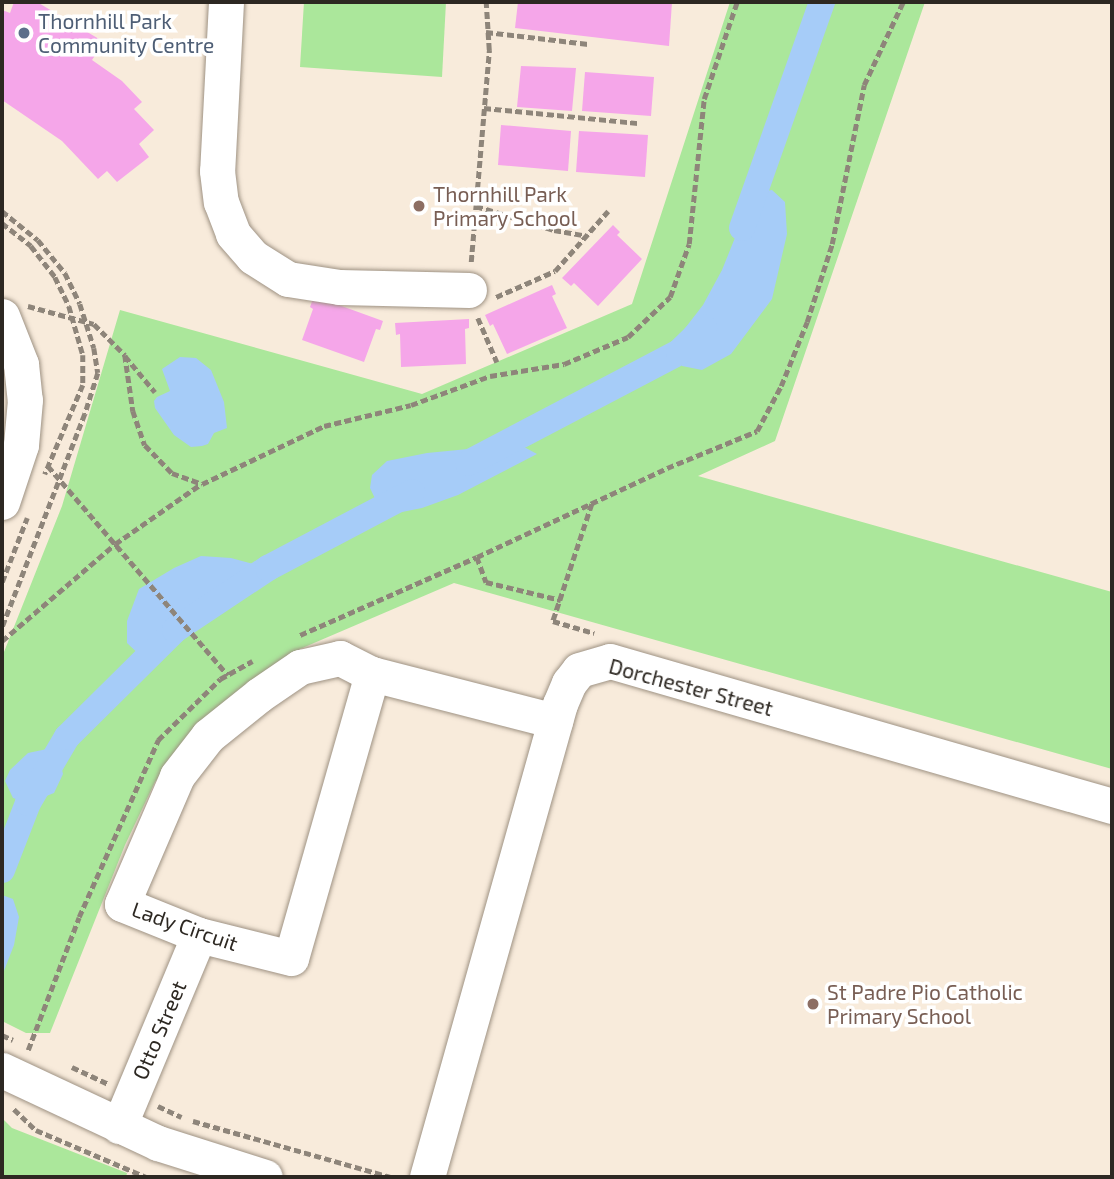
<!DOCTYPE html>
<html>
<head>
<meta charset="utf-8">
<style>
	body { margin:0 }
	#map { position:relative; width:1114px; height:1179px; overflow:hidden; background:#f8ebdb; font-family:"Exo 2",sans-serif }
	div>[style] { position:absolute }
	[style*='--x'] { left:calc(var(--x)*1px); top:calc(var(--y)*1px); width:calc(var(--w)*1px); rotate:calc(var(--a)*1deg) }
	.green>* { inset:0; background:#abe79b }
	.water>* { inset:0; background:#a6ccf8 }
	.canal>* { height:26px; margin:-13px; padding:0 13px; transform-origin:13px; border-radius:13px; background:#a6ccf8 }
	.building>* { inset:0; background:#f5a6e9 }
	.path>* { height:4.5px; margin-top:-2.25px; transform-origin:0; background:repeating-linear-gradient(90deg,#8e857a 0 7px,transparent 0 10.5px) }
	.roads { filter:drop-shadow(0 0 2px #9e9283) drop-shadow(0 0 2px #9e9283) }
	.minor>* { height:35px; margin:-17.5px; padding:0 17.5px; transform-origin:17.5px; border-radius:17.5px; background:#fff }
	.dots>* { width:19px; height:19px; translate:-50% -50%; box-sizing:border-box; border:4px solid #fff; border-radius:50% }
	span { translate:-50% -50%; white-space:nowrap; text-align:center; line-height:1.15; -webkit-text-stroke:7px #fff; paint-order:stroke }
	.service-label { font-size:21px; color:#4e5e75 }
	.left { translate:0 -50%; text-align:left }
	.education-label { font-size:21px; color:#785e54 }
	.street-label { font-size:21px; color:#2d2822 }
	.frame { position:absolute; inset:0; border:4px solid #2d2822; pointer-events:none }
</style>
</head>
<body>
<div id="map">
	<div class="green">
		<div style="clip-path:polygon(304px 2px,446px 2px,442px 77px,300px 67px)"></div>
		<div style="clip-path:polygon(730px 2px,925px 2px,775px 441px,698px 476px,1112px 592px,1112px 769px,454px 583px,300px 649px,257px 677px,191px 736px,155px 782px,125px 845px,50px 1033px,26px 1033px,2px 1021px,2px 657px,62px 506px,120px 310px,422px 394px,632px 304px)"></div>
		<div style="clip-path:polygon(2px 1118px,12px 1128px,127px 1173px,126px 1177px,2px 1177px)"></div>
	</div>
	<div class="water">
		<div style="clip-path:polygon(772px 190px,785px 202px,787px 234px,772px 299px,731px 354px,702px 370px,682px 366px,679px 336px,703px 305px,722px 270px,753px 193px)"></div>
		<div style="clip-path:polygon(180px 357px,196px 358px,211px 370px,224px 402px,227px 428px,214px 433px,208px 444px,202px 446px,191px 447px,174px 435px,155px 408px,154px 401px,157px 397px,170px 391px,162px 369px)"></div>
		<div style="clip-path:polygon(499px 446px,526px 448px,537px 454px,458px 495px,422px 508px,387px 515px,380px 509px,370px 488px,372px 475px,387px 461px,427px 453px)"></div>
		<div style="clip-path:polygon(201px 556px,231px 558px,268px 568px,175px 630px,145px 660px,127px 643px,127px 621px,139px 589px,174px 568px)"></div>
		<div style="clip-path:polygon(47px 749px,58px 752px,63px 774px,54px 793px,28px 803px,13px 798px,5px 781px,10px 770px,28px 753px)"></div>
		<div style="clip-path:polygon(2px 895px,13px 899px,19px 917px,14px 945px,2px 976px)"></div>
	</div>
	<div class="canal">
		<div style="--x:742;--y:228;--w:240;--a:-70.5"></div>
		<div style="--x:468;--y:463;--w:238;--a:-27.7"></div>
		<div style="--x:679;--y:352;--w:35;--a:-44"></div>
		<div style="--x:2;--y:870;--w:72;--a:-68.8"></div>
		<div style="--x:28;--y:803;--w:77;--a:-59.4"></div>
		<div style="--x:67;--y:737;--w:152;--a:-44.7"></div>
		<div style="--x:175;--y:630;--w:112;--a:-33.7"></div>
		<div style="--x:268;--y:568;--w:163;--a:-27.8"></div>
	</div>
	<div class="building">
		<div style="clip-path:polygon(14px 2px,37px 2px,104px 42px,92px 60px,122px 81px,142px 102px,134px 109px,154px 130px,139px 144px,149px 157px,117px 182px,107px 171px,98px 179px,62px 141px,2px 100px,2px 10px,10px 13px)"></div>
		<div style="clip-path:polygon(518px 2px,672px 2px,669px 46px,515px 28px)"></div>
		<div style="clip-path:polygon(521px 66px,576px 68px,572px 111px,517px 107px)"></div>
		<div style="clip-path:polygon(585px 72px,654px 77px,651px 116px,582px 111px)"></div>
		<div style="clip-path:polygon(501px 125px,571px 131px,568px 171px,498px 165px)"></div>
		<div style="clip-path:polygon(579px 131px,648px 135px,645px 177px,576px 172px)"></div>
		<div style="clip-path:polygon(613px 225px,620px 232px,617px 235px,642px 259px,598px 306px,574px 283px,571px 286px,562px 278px)"></div>
		<div style="clip-path:polygon(552px 285px,556px 294px,552px 296px,567px 328px,507px 354px,493px 324px,490px 326px,485px 315px)"></div>
		<div style="clip-path:polygon(314px 296px,383px 321px,380px 330px,376px 329px,364px 362px,302px 340px,313px 309px,310px 307px)"></div>
		<div style="clip-path:polygon(469px 319px,469px 328px,465px 329px,466px 364px,401px 367px,400px 334px,396px 335px,395px 323px)"></div>
	</div>
	<div class="path">
		<div style="--x:486;--y:32;--w:103;--a:6.7"></div>
		<div style="--x:484;--y:108;--w:155;--a:5.6"></div>
		<div style="--x:476;--y:206;--w:82;--a:17.1"></div>
		<div style="--x:554;--y:230;--w:34;--a:10"></div>
		<div style="--x:2;--y:211;--w:46;--a:38.9"></div>
		<div style="--x:38;--y:240;--w:43;--a:50.7"></div>
		<div style="--x:65;--y:273;--w:34;--a:64"></div>
		<div style="--x:80;--y:304;--w:46;--a:72.3"></div>
		<div style="--x:94;--y:348;--w:25;--a:81"></div>
		<div style="--x:98;--y:373;--w:43;--a:107.6"></div>
		<div style="--x:85;--y:414;--w:230;--a:111.2"></div>
		<div style="--x:2;--y:223;--w:37;--a:38"></div>
		<div style="--x:31;--y:246;--w:39;--a:52"></div>
		<div style="--x:55;--y:277;--w:32;--a:64"></div>
		<div style="--x:69;--y:306;--w:51;--a:74.1"></div>
		<div style="--x:83;--y:355;--w:30;--a:90"></div>
		<div style="--x:83;--y:385;--w:97;--a:113.1"></div>
		<div style="--x:471;--y:262;--w:213;--a:-85.1"></div>
		<div style="--x:489;--y:50;--w:48;--a:-93.6"></div>
		<div style="--x:496;--y:297;--w:64;--a:-23.8"></div>
		<div style="--x:555;--y:271;--w:80;--a:-48.5"></div>
		<div style="--x:28;--y:306;--w:68;--a:15.3"></div>
		<div style="--x:94;--y:324;--w:44;--a:45"></div>
		<div style="--x:125;--y:355;--w:57;--a:81.9"></div>
		<div style="--x:133;--y:411;--w:36;--a:71"></div>
		<div style="--x:145;--y:445;--w:39;--a:46"></div>
		<div style="--x:172;--y:473;--w:32;--a:20"></div>
		<div style="--x:202;--y:484;--w:135;--a:-25.4"></div>
		<div style="--x:324;--y:426;--w:89;--a:-13.6"></div>
		<div style="--x:411;--y:405;--w:84;--a:-20.2"></div>
		<div style="--x:490;--y:376;--w:75;--a:-9.2"></div>
		<div style="--x:564;--y:364;--w:69;--a:-22.9"></div>
		<div style="--x:628;--y:337;--w:58;--a:-43.6"></div>
		<div style="--x:670;--y:297;--w:56;--a:-70.3"></div>
		<div style="--x:689;--y:244;--w:146;--a:-84.1"></div>
		<div style="--x:704;--y:99;--w:102;--a:-71.2"></div>
		<div style="--x:478;--y:318;--w:48;--a:66.6"></div>
		<div style="--x:125;--y:356;--w:47;--a:50.2"></div>
		<div style="--x:48;--y:466;--w:276;--a:49.3"></div>
		<div style="--x:592;--y:504;--w:123;--a:108.4"></div>
		<div style="--x:553;--y:621;--w:43;--a:16.3"></div>
		<div style="--x:477;--y:557;--w:27;--a:70"></div>
		<div style="--x:486;--y:582;--w:77;--a:13.5"></div>
		<div style="--x:2;--y:582;--w:69;--a:-68.7"></div>
		<div style="--x:300;--y:635;--w:193;--a:-23.8"></div>
		<div style="--x:477;--y:557;--w:210;--a:-25.1"></div>
		<div style="--x:667;--y:468;--w:97;--a:-22.3"></div>
		<div style="--x:757;--y:431;--w:51;--a:-61.9"></div>
		<div style="--x:781;--y:386;--w:69;--a:-67.9"></div>
		<div style="--x:807;--y:322;--w:82;--a:-72.2"></div>
		<div style="--x:832;--y:244;--w:162;--a:-78.6"></div>
		<div style="--x:864;--y:85;--w:92;--a:-64.8"></div>
		<div style="--x:2;--y:641;--w:149;--a:-40.6"></div>
		<div style="--x:115;--y:544;--w:105;--a:-34.9"></div>
		<div style="--x:2;--y:1035;--w:12;--a:24"></div>
		<div style="--x:28;--y:1050;--w:142;--a:-69"></div>
		<div style="--x:79;--y:917;--w:194;--a:-65.9"></div>
		<div style="--x:158;--y:740;--w:87;--a:-44.5"></div>
		<div style="--x:220;--y:679;--w:37;--a:-29"></div>
		<div style="--x:72;--y:1067;--w:40;--a:25"></div>
		<div style="--x:158;--y:1106;--w:26;--a:25"></div>
		<div style="--x:14;--y:1109;--w:30;--a:44"></div>
		<div style="--x:36;--y:1130;--w:120;--a:23.1"></div>
		<div style="--x:193;--y:1121;--w:206;--a:15.8"></div>
	</div>
	<div class="roads">
		<div class="minor">
			<div style="--x:226;--y:2;--w:169;--a:93"></div>
			<div style="--x:217;--y:171;--w:31;--a:83"></div>
			<div style="--x:221;--y:202;--w:34;--a:69"></div>
			<div style="--x:233;--y:234;--w:30;--a:49"></div>
			<div style="--x:253;--y:257;--w:41;--a:32.2"></div>
			<div style="--x:288;--y:279;--w:52;--a:8.9"></div>
			<div style="--x:339;--y:287;--w:130;--a:1.3"></div>
			<div style="--x:2;--y:316;--w:52;--a:68.4"></div>
			<div style="--x:21;--y:364;--w:36;--a:84"></div>
			<div style="--x:25;--y:400;--w:45;--a:95.1"></div>
			<div style="--x:21;--y:445;--w:60;--a:108.4"></div>
			<div style="--x:372;--y:674;--w:295;--a:105.9"></div>
			<div style="--x:291;--y:958;--w:95;--a:-166"></div>
			<div style="--x:199;--y:935;--w:83;--a:-158.1"></div>
			<div style="--x:122;--y:904;--w:139;--a:-66.7"></div>
			<div style="--x:177;--y:776;--w:51;--a:-52.2"></div>
			<div style="--x:208;--y:736;--w:65;--a:-38.8"></div>
			<div style="--x:259;--y:695;--w:50;--a:-34.3"></div>
			<div style="--x:300;--y:667;--w:41;--a:-12.7"></div>
			<div style="--x:340;--y:658;--w:36;--a:27"></div>
			<div style="--x:372;--y:674;--w:189;--a:14.4"></div>
			<div style="--x:2;--y:1070;--w:172;--a:25.1"></div>
			<div style="--x:158;--y:1143;--w:112;--a:17.6"></div>
			<div style="--x:119;--y:1126;--w:207;--a:-67.3"></div>
			<div style="--x:427;--y:1177;--w:491;--a:-74.3"></div>
			<div style="--x:560;--y:704;--w:23;--a:-67"></div>
			<div style="--x:569;--y:683;--w:16;--a:-52"></div>
			<div style="--x:579;--y:670;--w:32;--a:-16"></div>
			<div style="--x:610;--y:661;--w:523;--a:16.11"></div>
		</div>
	</div>
	<div class="dots">
		<div style="left:24px;top:33px;background:#5c6f8a"></div>
		<div style="left:419px;top:206px;background:#8d6e63"></div>
		<div style="left:813px;top:1004px;background:#8d6e63"></div>
	</div>
	<div class="service-label">
		<span class="left" style="left:38px;top:33px">Thornhill Park<br>Community Centre</span>
	</div>
	<div class="education-label">
		<span class="left" style="left:433px;top:206px">Thornhill Park<br>Primary School</span>
		<span class="left" style="left:827px;top:1004px">St Padre Pio Catholic<br>Primary School</span>
	</div>
	<div class="street-label">
		<span style="left:691px;top:687px;rotate:15deg">Dorchester Street</span>
		<span style="left:185px;top:926px;rotate:19deg">Lady Circuit</span>
		<span style="left:159px;top:1030px;rotate:-67deg">Otto Street</span>
	</div>
	<div class="frame"></div>
</div>
</body>
</html>
